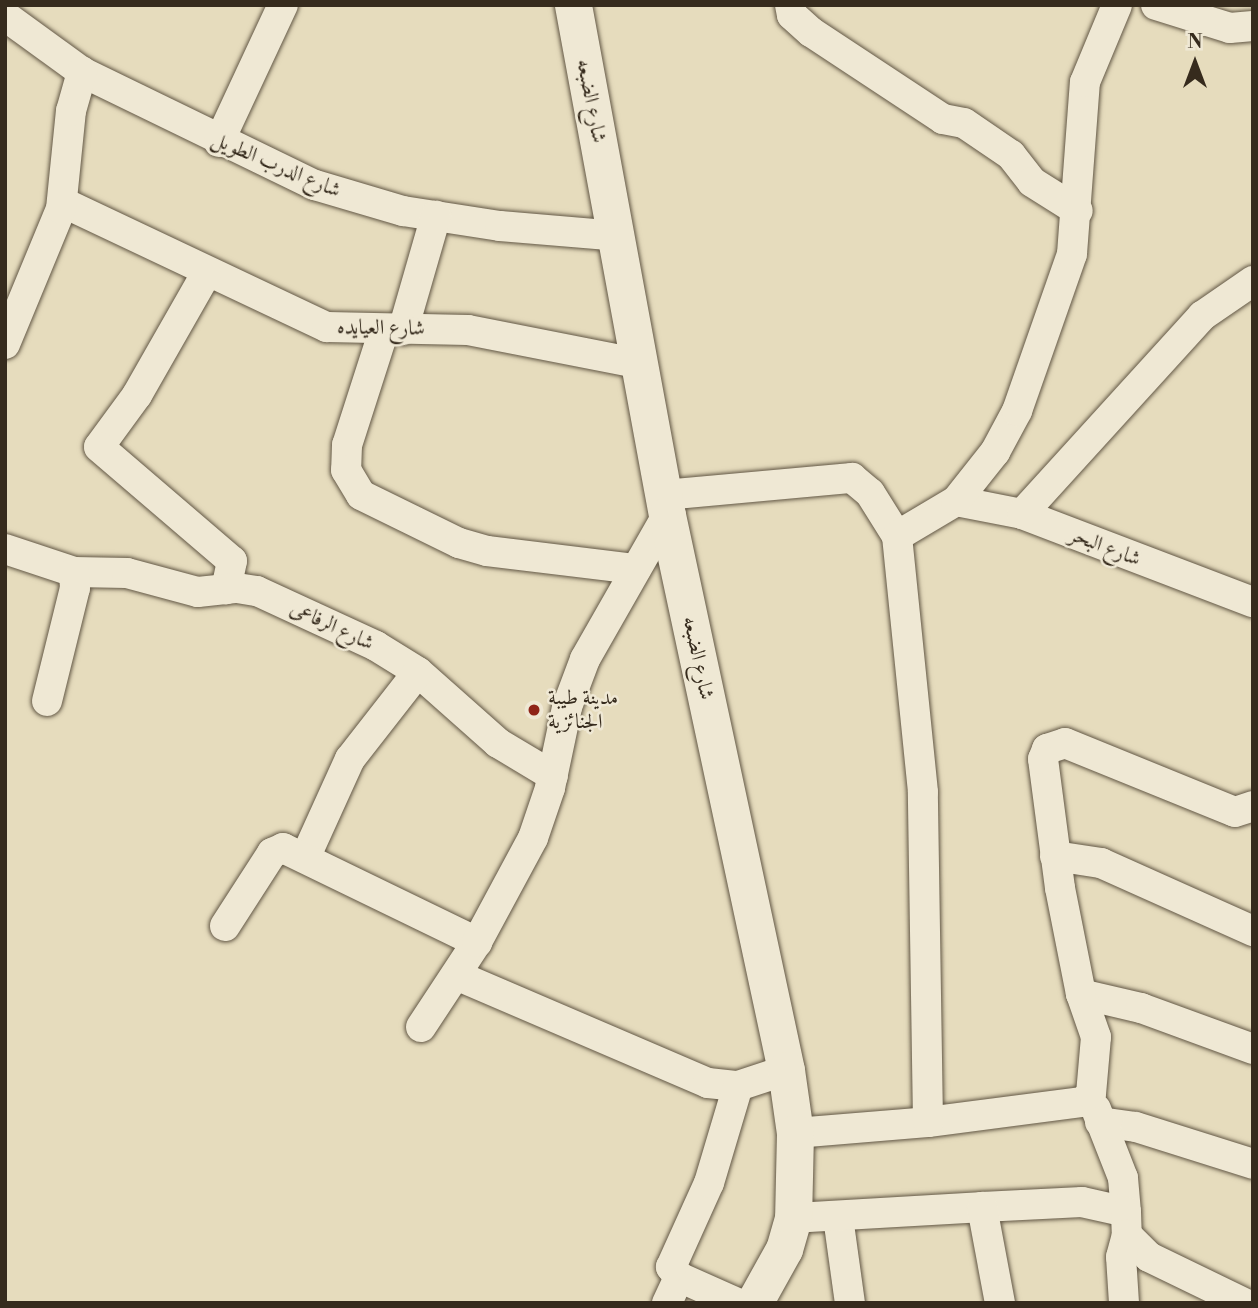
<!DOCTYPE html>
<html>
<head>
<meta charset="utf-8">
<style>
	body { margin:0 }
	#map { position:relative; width:1258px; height:1308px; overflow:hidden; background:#e6dcbd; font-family:"Libre Bodoni",Amiri,serif }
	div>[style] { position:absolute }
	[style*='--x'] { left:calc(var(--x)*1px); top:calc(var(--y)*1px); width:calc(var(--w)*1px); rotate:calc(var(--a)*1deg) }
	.roads { filter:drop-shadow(0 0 2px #625745) drop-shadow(0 0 2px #625745) }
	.minor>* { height:30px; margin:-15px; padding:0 15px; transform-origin:15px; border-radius:15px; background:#efe8d4 }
	.tertiary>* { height:37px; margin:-18.5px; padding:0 18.5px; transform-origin:18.5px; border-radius:18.5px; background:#efe8d4 }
	.dots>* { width:19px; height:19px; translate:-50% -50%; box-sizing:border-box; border:4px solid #efe8d4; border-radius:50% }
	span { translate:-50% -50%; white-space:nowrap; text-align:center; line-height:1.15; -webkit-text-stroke:5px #efe8d4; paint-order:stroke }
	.street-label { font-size:21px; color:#362b1d }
	.poi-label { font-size:21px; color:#362b1d }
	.left { translate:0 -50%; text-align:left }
	.frame { position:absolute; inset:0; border:7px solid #362b1d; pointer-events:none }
	.north { position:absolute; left:1160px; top:28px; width:70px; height:70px; -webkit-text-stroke:5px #efe8d4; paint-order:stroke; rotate:0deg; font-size:19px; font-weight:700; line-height:28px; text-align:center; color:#362b1d }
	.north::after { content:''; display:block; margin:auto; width:24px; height:32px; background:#362b1d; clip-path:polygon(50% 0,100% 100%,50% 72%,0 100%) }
</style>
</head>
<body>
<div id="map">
	<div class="roads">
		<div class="minor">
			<div style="--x:790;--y:5;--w:10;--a:79"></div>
			<div style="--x:792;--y:15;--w:25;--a:42"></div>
			<div style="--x:811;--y:32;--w:158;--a:33.4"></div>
			<div style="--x:943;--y:119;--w:21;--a:11"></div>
			<div style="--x:964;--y:123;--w:57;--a:34.2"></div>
			<div style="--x:1011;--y:155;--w:34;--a:52"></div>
			<div style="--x:1032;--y:182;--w:54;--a:32.2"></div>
			<div style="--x:1156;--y:5;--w:77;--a:17.3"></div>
			<div style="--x:1230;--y:28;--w:23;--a:-5"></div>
			<div style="--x:5;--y:16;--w:95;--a:36"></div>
			<div style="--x:82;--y:72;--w:259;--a:25.9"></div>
			<div style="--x:315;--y:185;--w:92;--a:16.5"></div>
			<div style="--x:403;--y:211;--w:98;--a:8.8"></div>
			<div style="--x:500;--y:226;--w:118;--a:4.8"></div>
			<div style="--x:219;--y:142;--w:151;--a:-65"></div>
			<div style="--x:62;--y:202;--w:293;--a:25.3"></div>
			<div style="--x:327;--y:327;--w:141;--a:1.2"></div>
			<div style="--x:468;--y:330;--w:176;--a:11.1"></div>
			<div style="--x:206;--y:274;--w:139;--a:119.7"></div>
			<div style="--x:137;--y:395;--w:64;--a:126.2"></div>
			<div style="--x:99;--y:447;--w:175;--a:40.6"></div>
			<div style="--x:232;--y:561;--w:29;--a:102"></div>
			<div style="--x:384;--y:330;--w:121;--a:107.8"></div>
			<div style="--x:347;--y:445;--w:25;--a:92"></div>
			<div style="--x:346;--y:470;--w:29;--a:59"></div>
			<div style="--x:361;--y:495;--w:109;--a:26.1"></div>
			<div style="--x:459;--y:543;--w:29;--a:16"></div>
			<div style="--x:487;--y:551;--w:150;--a:6.9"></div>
			<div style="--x:403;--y:330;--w:119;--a:-73.9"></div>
			<div style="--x:5;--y:344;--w:146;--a:-67.5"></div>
			<div style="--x:61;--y:209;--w:99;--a:-84.2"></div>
			<div style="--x:71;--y:111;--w:41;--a:-74.2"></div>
			<div style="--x:664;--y:495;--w:189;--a:-5.2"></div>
			<div style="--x:852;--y:478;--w:23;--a:40"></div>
			<div style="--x:870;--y:493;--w:51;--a:57.9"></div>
			<div style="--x:956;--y:501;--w:67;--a:11.1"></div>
			<div style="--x:1022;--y:514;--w:247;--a:20.9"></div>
			<div style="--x:1022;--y:514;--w:268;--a:-47.7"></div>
			<div style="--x:1202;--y:316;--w:62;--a:-34.5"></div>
			<div style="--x:5;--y:549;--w:73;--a:18.4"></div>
			<div style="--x:74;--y:572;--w:53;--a:1.1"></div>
			<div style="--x:127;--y:573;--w:73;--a:15"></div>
			<div style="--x:198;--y:592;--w:39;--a:-6"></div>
			<div style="--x:237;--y:588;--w:20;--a:9"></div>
			<div style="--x:257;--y:591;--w:131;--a:24.8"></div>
			<div style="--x:376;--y:646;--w:49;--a:31.8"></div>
			<div style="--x:418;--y:672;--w:107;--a:41.6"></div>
			<div style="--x:498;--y:743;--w:64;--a:31"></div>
			<div style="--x:47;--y:701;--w:116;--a:-76.1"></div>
			<div style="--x:75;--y:588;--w:16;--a:-94"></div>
			<div style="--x:1055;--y:856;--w:47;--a:8.7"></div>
			<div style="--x:1101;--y:863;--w:167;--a:24.1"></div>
			<div style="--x:305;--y:858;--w:109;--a:-65.6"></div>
			<div style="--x:350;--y:759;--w:110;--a:-52"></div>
			<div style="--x:225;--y:926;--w:87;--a:-57.2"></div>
			<div style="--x:272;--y:853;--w:12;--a:-24"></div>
			<div style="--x:283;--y:848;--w:216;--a:25.9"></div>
			<div style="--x:456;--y:975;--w:274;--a:23.2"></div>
			<div style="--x:708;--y:1083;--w:30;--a:6"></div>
			<div style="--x:738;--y:1086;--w:51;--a:-18.4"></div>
			<div style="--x:1081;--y:994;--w:62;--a:13.1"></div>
			<div style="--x:1141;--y:1008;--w:119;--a:20.1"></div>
			<div style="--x:421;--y:1027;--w:102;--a:-56.6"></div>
			<div style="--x:477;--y:942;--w:118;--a:-61.7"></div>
			<div style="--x:533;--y:838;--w:53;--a:-71.2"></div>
			<div style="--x:550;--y:788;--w:83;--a:-78.1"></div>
			<div style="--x:567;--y:707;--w:51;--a:-69.4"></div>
			<div style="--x:585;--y:659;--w:166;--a:-60.3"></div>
			<div style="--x:1096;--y:1109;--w:74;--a:68.6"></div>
			<div style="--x:1123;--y:1178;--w:34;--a:85"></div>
			<div style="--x:928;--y:1122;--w:156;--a:-7.4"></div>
			<div style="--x:1083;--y:1102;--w:11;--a:-45"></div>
			<div style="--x:1091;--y:1094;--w:57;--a:-85"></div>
			<div style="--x:1096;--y:1037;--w:46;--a:-109.2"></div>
			<div style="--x:1081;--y:994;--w:108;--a:-101.2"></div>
			<div style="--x:1060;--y:888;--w:130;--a:-97.5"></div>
			<div style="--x:1043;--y:759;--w:11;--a:-68"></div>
			<div style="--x:1047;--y:749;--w:19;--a:-18"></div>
			<div style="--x:1065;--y:743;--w:183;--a:22.1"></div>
			<div style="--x:1235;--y:812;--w:19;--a:-18"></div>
			<div style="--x:1100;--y:1122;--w:36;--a:8"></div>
			<div style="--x:1136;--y:1127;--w:123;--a:17.5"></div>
			<div style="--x:795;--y:1133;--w:133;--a:-4.7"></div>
			<div style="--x:928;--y:1122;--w:330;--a:-90.9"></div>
			<div style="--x:923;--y:792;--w:257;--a:-95.8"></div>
			<div style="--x:897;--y:536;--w:69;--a:-30.7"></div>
			<div style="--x:956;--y:501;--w:63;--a:-51.5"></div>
			<div style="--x:995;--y:452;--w:47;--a:-61.8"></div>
			<div style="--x:1017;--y:411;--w:166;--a:-70.7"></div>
			<div style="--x:1072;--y:254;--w:172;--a:-85.7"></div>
			<div style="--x:1085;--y:82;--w:83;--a:-67.4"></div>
			<div style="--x:982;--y:1207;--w:100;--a:-2.9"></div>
			<div style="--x:1082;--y:1202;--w:45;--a:12.8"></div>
			<div style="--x:1126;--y:1212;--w:23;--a:88"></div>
			<div style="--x:1127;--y:1235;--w:31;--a:45"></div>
			<div style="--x:1149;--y:1257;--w:106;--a:25.8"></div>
			<div style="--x:838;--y:1217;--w:87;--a:82.1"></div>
			<div style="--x:793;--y:1218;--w:189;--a:-3.3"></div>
			<div style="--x:982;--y:1207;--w:98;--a:79.4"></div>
			<div style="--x:667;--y:1303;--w:29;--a:-65"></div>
			<div style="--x:737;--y:1303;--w:64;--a:-155.9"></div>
			<div style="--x:679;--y:1277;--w:13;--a:-129"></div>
			<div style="--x:671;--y:1267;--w:92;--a:-65.7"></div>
			<div style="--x:709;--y:1183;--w:101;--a:-73.4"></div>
			<div style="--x:1124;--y:1303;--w:46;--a:-93.7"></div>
			<div style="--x:1121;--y:1257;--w:23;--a:-75"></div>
		</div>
		<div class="tertiary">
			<div style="--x:573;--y:5;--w:519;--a:79.56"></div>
			<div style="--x:667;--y:515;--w:568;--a:77.9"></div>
			<div style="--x:786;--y:1070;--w:64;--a:81.9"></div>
			<div style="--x:795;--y:1133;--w:85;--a:91.3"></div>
			<div style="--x:793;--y:1218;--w:32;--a:106"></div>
			<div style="--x:784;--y:1249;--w:62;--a:119.1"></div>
		</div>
	</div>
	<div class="dots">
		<div style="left:534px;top:710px;background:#8f2418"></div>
	</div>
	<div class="street-label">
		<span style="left:591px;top:101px;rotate:79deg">شارع الضبعه</span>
		<span style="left:276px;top:165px;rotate:23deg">شارع الدرب الطويل</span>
		<span style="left:381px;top:328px;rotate:1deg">شارع العيايده</span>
		<span style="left:1105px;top:547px;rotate:21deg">شارع البحر</span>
		<span style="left:332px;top:626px;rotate:25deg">شارع الرفاعى</span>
		<span style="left:698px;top:658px;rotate:78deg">شارع الضبعه</span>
	</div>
	<div class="poi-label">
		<span class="left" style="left:548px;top:710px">مدينة طيبة<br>الجنائزية</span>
	</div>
	<div class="frame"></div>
	<div class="north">N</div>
</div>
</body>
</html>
